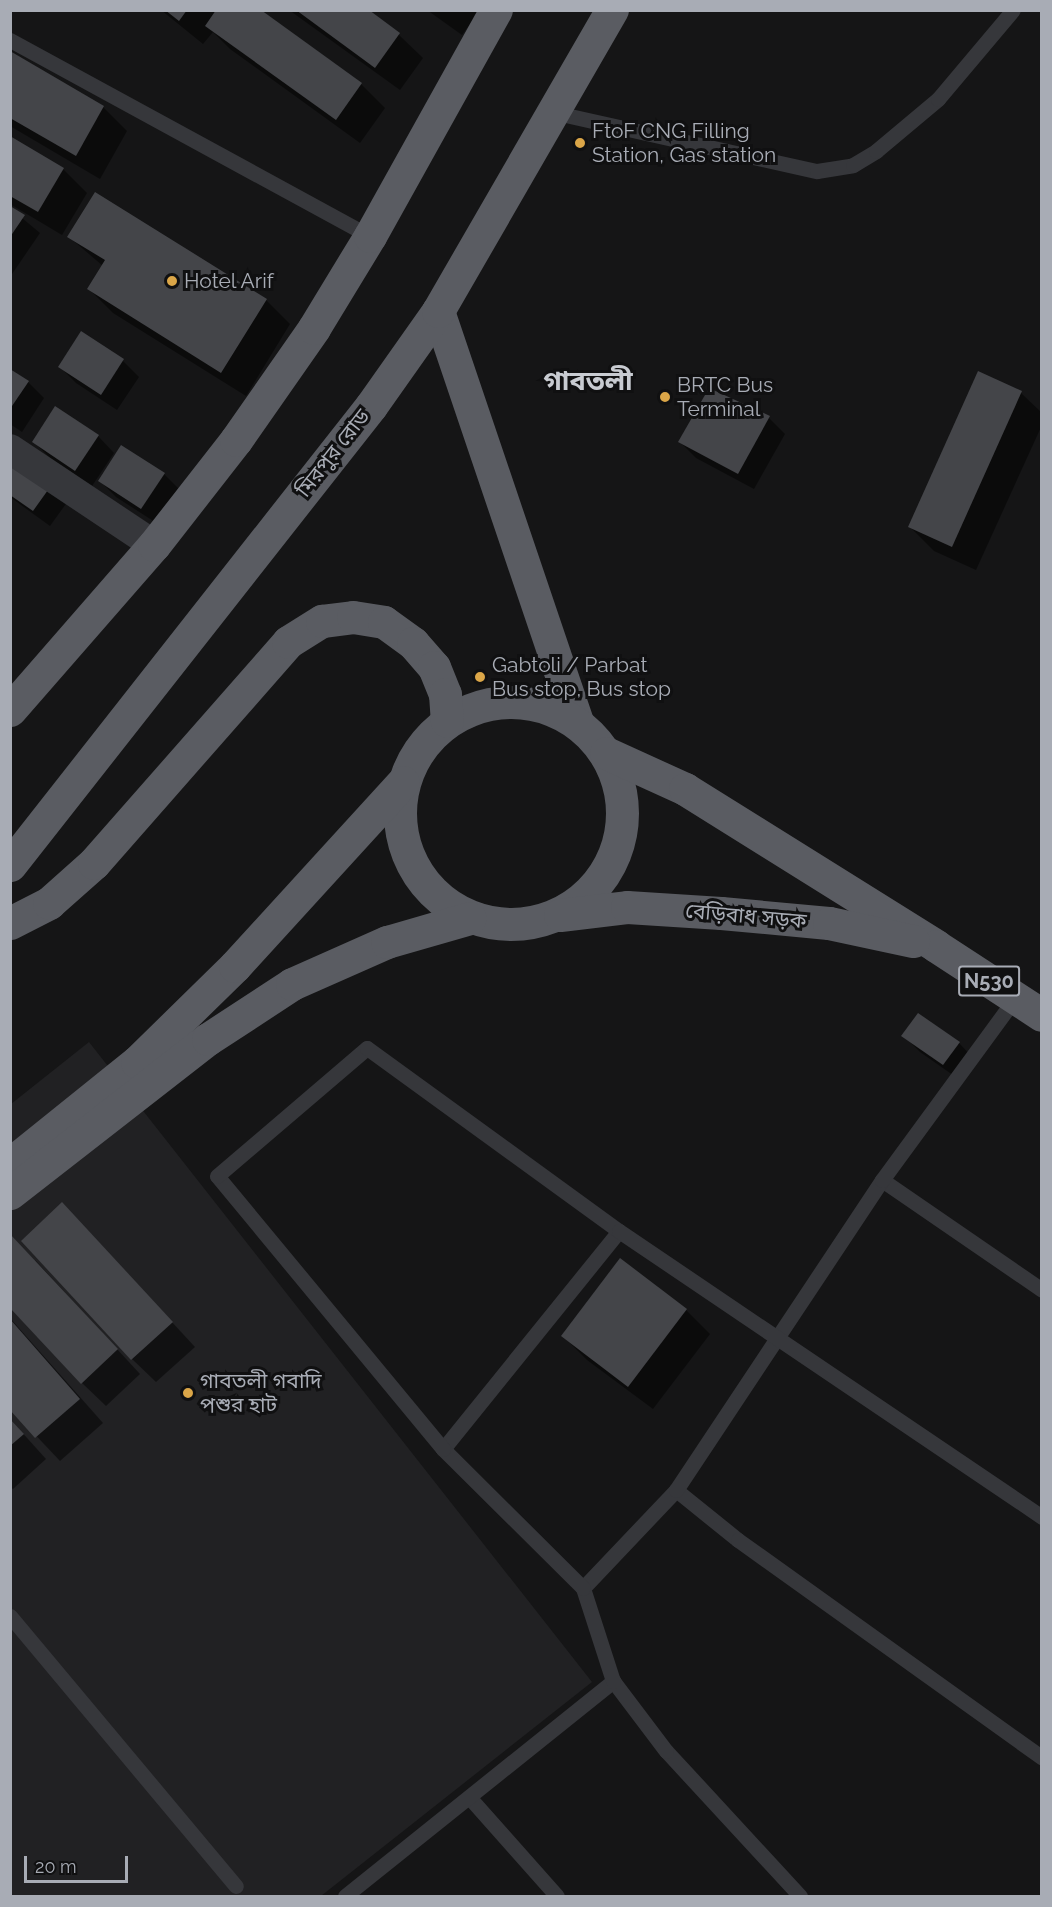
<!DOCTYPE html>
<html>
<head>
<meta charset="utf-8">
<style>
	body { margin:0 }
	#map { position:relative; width:1052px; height:1907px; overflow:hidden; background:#151516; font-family:Raleway,"Noto Sans Bengali",sans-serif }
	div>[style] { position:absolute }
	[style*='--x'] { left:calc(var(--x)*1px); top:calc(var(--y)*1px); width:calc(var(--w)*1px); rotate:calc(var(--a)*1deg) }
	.built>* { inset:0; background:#212123 }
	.shadow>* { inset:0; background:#0007 }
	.building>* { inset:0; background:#444549 }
	.service>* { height:15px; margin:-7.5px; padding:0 7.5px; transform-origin:7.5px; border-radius:7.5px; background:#36373b }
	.minor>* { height:30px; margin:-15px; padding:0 15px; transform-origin:15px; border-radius:15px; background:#36373b }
	.trunk>* { height:33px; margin:-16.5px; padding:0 16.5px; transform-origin:16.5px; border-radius:16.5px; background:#5a5c62 }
	.trunk>.ring { margin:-16.5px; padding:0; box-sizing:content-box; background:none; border:33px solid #5a5c62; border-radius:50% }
	.dots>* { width:16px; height:16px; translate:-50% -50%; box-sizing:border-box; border:3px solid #101011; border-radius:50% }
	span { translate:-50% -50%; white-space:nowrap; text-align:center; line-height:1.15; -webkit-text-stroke:6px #101011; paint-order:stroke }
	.shield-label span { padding:2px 4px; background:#101011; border:2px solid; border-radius:4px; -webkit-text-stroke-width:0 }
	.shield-label { font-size:20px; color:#a8acb5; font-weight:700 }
	.poi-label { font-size:21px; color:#a8acb5 }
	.left { translate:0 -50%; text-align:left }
	.street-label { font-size:21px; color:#a8acb5 }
	.district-label { font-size:27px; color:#c8cbd1; font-weight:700 }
	.frame { position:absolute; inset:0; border:12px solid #a8acb5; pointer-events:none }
	.scale { position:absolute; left:24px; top:1856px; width:104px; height:27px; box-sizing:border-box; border:3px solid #a8acb5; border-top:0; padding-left:8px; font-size:18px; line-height:21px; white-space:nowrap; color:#a8acb5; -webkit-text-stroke:4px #101011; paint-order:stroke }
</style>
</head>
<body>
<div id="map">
	<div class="built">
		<div style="clip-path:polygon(89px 1042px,592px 1682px,321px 1896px,11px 1896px,11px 1104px)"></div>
	</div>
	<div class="shadow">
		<div style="clip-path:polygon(161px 10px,259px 10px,361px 84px,385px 108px,360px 143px,230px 49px,213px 32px,203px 44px)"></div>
		<div style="clip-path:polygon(289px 10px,366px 10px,399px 35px,423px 58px,400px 90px)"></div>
		<div style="clip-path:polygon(427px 10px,480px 10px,462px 35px)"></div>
		<div style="clip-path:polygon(10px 53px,103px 107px,127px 131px,100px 179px,10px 126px)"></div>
		<div style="clip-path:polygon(10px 138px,63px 169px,87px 193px,62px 235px,10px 204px)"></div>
		<div style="clip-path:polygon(10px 208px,40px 233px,10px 277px)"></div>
		<div style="clip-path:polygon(69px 237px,266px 300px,290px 324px,246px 396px,113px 313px,89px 289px,103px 266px)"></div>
		<div style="clip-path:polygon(81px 333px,123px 361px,139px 377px,117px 410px,76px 383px,60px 367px)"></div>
		<div style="clip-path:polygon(10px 370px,28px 382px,44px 398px,22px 432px,10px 424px)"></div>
		<div style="clip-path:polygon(979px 373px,1021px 393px,1042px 413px,1042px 425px,976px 570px,934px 551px,910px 527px)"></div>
		<div style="clip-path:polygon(710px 390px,769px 418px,785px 434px,754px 489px,696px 458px,680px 442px)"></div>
		<div style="clip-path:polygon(98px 436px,114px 453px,92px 486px,50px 458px,34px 442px)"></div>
		<div style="clip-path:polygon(10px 466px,68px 501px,50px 526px,10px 497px)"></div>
		<div style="clip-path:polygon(164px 474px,180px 490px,158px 524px,116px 497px,100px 481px)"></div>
		<div style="clip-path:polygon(918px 1015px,959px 1043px,975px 1060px,960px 1080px,920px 1052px,903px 1035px)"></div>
		<div style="clip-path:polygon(85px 1228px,195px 1347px,156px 1382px,132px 1359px)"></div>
		<div style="clip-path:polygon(35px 1260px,140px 1374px,106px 1406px,82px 1383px)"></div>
		<div style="clip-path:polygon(686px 1310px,710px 1334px,653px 1409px,587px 1360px,563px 1336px)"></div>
		<div style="clip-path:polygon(10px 1318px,103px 1423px,60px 1461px,10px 1408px)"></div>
		<div style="clip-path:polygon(10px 1419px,46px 1459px,13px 1489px,10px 1487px)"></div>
	</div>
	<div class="building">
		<div style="clip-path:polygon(165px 10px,187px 10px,179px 21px)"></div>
		<div style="clip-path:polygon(216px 10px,261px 10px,362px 83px,336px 120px,205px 26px)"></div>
		<div style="clip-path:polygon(296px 10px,369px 10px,400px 33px,375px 68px)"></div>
		<div style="clip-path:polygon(10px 51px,104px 106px,76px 156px,10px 118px)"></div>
		<div style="clip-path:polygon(10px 136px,64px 168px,38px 212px,10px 196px)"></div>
		<div style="clip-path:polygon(95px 192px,267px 299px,221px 373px,87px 289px,105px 260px,67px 237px)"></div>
		<div style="clip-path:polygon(10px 206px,25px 215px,10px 237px)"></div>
		<div style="clip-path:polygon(81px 331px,124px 359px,101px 395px,58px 367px)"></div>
		<div style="clip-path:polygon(10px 369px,29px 381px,10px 409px)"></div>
		<div style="clip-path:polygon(978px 371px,1022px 391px,952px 547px,908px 527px)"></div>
		<div style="clip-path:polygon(709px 388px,770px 416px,738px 474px,678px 442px)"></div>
		<div style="clip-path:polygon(55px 406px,99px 435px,75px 471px,32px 442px)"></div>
		<div style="clip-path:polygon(121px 445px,165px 473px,141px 509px,98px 481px)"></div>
		<div style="clip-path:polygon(10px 463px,53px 483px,33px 511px,10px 495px)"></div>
		<div style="clip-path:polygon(918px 1013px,960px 1042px,943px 1065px,901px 1036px)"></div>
		<div style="clip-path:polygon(62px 1202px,173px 1322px,131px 1360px,21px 1241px)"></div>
		<div style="clip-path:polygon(10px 1234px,118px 1349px,81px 1384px,10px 1308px)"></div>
		<div style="clip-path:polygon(620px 1258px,687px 1309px,628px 1387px,561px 1336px)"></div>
		<div style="clip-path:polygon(10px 1319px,80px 1399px,35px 1438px,10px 1410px)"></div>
		<div style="clip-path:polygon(10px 1419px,24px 1434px,10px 1446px)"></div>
	</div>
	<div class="service">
		<div style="--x:10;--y:40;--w:410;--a:28.6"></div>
		<div style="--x:552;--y:112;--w:271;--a:12.6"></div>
		<div style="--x:817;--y:171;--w:36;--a:-9"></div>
		<div style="--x:853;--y:165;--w:27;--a:-31"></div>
		<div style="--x:876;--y:151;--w:81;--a:-40"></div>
		<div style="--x:938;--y:99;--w:116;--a:-49.9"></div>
		<div style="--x:882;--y:1180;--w:194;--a:34.5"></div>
		<div style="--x:443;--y:1449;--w:280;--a:-51.1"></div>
		<div style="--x:676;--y:1490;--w:80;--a:38.9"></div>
		<div style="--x:738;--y:1540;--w:374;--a:35.6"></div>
		<div style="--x:583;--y:1588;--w:135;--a:-46.5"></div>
		<div style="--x:676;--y:1490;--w:372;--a:-56.4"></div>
		<div style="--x:882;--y:1180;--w:225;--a:-53.8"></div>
		<div style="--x:10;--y:1616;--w:352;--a:50.1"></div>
		<div style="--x:469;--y:1797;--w:132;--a:48.4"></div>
		<div style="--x:345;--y:1896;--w:344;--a:-38.7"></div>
		<div style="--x:800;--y:1896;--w:197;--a:-132.7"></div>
		<div style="--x:666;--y:1751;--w:88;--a:-127.1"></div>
		<div style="--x:613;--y:1681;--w:98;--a:-107.9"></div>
		<div style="--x:583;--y:1588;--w:197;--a:-135.2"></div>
		<div style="--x:443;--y:1449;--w:354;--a:-129.6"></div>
		<div style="--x:217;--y:1176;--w:197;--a:-40.5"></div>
		<div style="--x:367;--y:1048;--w:311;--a:36"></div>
		<div style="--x:619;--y:1231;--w:511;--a:34.06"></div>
	</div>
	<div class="minor">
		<div style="--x:10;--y:449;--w:173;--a:33.7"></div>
	</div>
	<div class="trunk">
		<div style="--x:438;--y:311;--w:434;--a:71.3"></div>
		<div class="ring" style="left:400px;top:702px;width:189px;height:189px"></div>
		<div style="--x:10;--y:710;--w:219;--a:-48.9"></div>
		<div style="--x:154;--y:545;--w:133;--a:-52"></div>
		<div style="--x:236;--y:440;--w:136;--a:-55.1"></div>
		<div style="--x:314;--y:328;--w:108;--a:-58.7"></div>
		<div style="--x:370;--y:236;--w:259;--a:-60.9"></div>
		<div style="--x:606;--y:753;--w:87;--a:24.5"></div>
		<div style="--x:685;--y:789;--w:296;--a:32"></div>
		<div style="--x:936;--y:946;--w:126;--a:33.1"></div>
		<div style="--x:10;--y:865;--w:584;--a:-51.82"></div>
		<div style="--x:371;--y:406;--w:116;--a:-54.8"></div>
		<div style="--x:438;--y:311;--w:348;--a:-60"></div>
		<div style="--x:560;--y:915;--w:67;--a:-6.8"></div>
		<div style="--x:627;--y:907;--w:94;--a:3.7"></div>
		<div style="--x:721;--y:913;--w:108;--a:5.3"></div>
		<div style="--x:829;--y:923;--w:86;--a:12.1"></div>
		<div style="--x:10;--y:923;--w:44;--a:-27.1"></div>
		<div style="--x:49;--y:903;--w:60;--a:-41.6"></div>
		<div style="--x:94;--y:863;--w:294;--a:-48.7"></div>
		<div style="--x:288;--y:642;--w:40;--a:-32"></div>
		<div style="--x:322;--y:621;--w:31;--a:-7"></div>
		<div style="--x:353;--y:617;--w:31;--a:9"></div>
		<div style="--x:384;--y:622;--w:36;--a:36"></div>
		<div style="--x:413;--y:643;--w:32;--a:49"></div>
		<div style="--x:434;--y:667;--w:29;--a:68"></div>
		<div style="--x:445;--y:694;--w:27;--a:86"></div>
		<div style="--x:10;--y:1164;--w:163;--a:-38.8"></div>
		<div style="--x:137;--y:1062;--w:137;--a:-44.4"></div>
		<div style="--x:235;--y:966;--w:249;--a:-47.6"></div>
		<div style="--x:10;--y:1193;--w:251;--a:-37.9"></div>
		<div style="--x:208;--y:1039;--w:100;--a:-33.2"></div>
		<div style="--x:292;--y:984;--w:104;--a:-23.9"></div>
		<div style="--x:387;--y:942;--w:86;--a:-16.1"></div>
	</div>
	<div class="dots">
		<div style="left:580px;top:143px;background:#dba648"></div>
		<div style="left:172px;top:281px;background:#dba648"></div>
		<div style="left:665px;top:397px;background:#dba648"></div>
		<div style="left:480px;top:677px;background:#dba648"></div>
		<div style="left:188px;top:1393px;background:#dba648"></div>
	</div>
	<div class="shield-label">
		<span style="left:989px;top:981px">N530</span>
	</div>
	<div class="poi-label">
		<span class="left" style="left:592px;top:143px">FtoF CNG Filling<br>Station, Gas station</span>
		<span class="left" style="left:184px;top:281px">Hotel Arif</span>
		<span class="left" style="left:677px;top:397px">BRTC Bus<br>Terminal</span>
		<span class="left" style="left:492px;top:677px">Gabtoli / Parbat<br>Bus stop, Bus stop</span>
		<span class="left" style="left:200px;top:1393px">গাবতলী গবাদি<br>পশুর হাট</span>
	</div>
	<div class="street-label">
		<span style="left:333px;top:453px;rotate:-52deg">মিরপুর রোড</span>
		<span style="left:746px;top:916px;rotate:5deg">বেড়িবাধ সড়ক</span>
	</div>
	<div class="district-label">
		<span style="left:588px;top:381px">গাবতলী</span>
	</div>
	<div class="frame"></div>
	<div class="scale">20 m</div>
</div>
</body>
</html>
